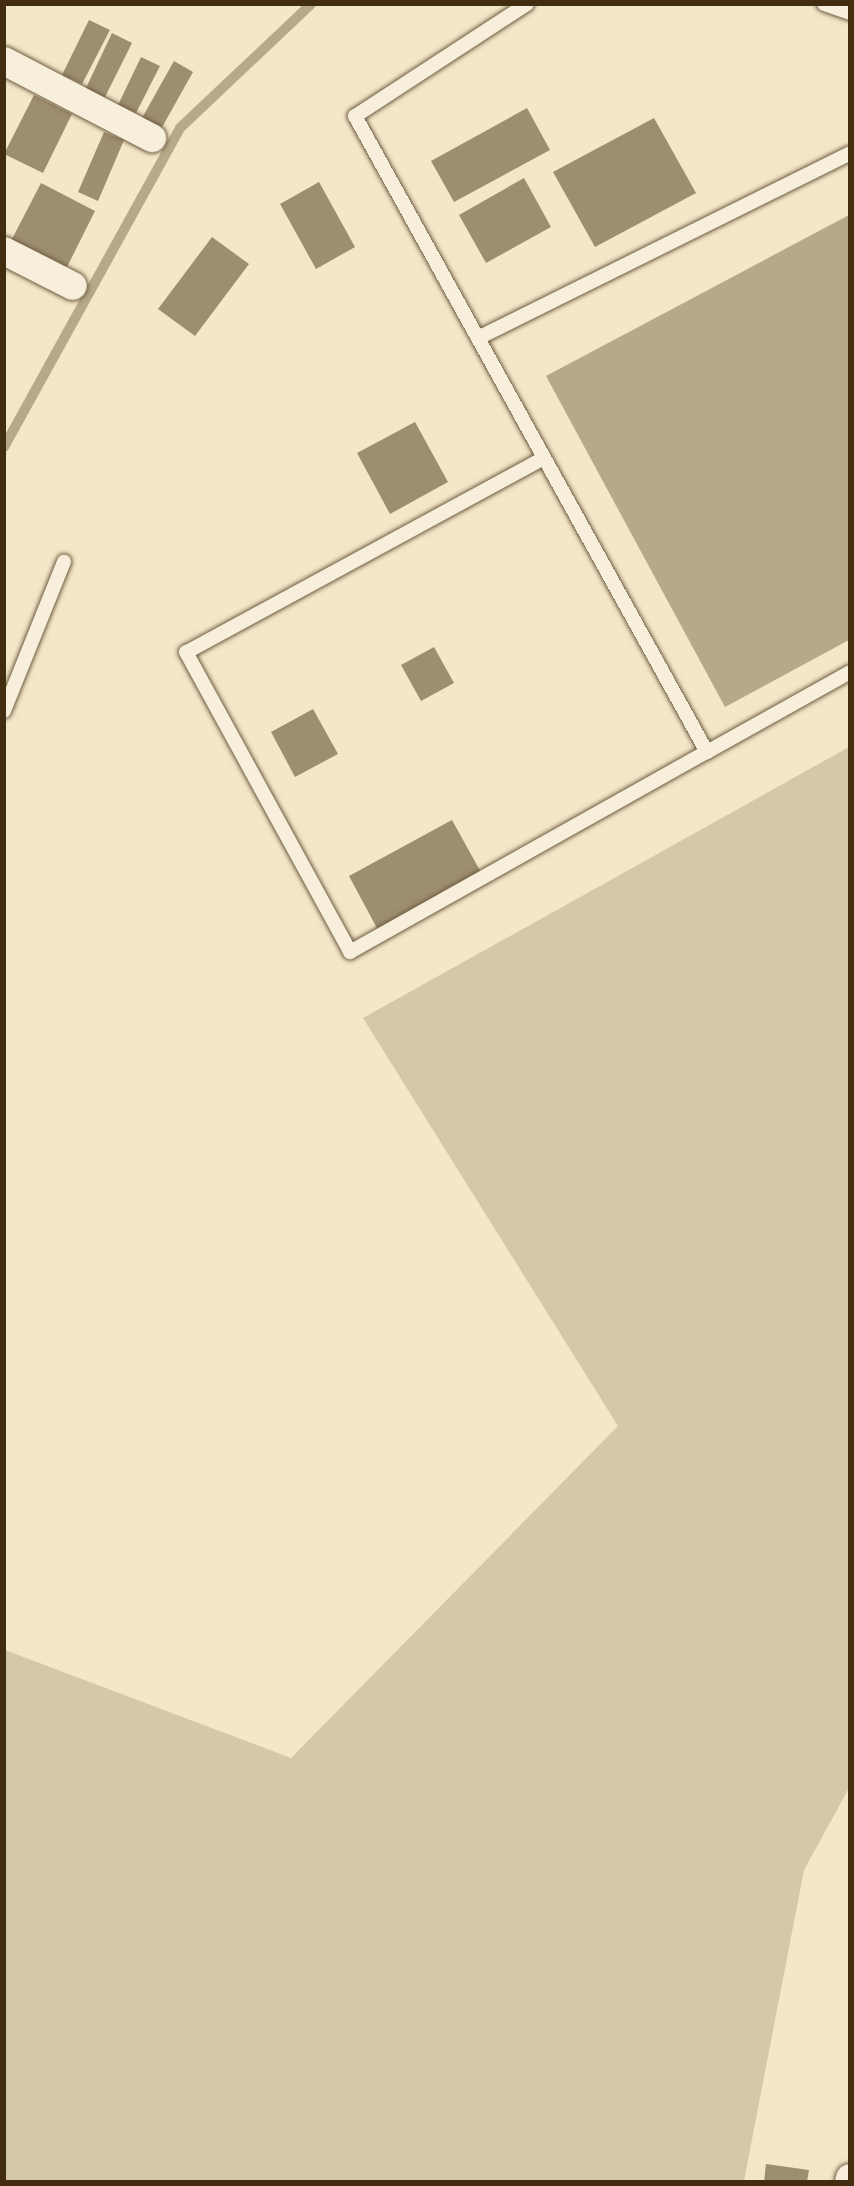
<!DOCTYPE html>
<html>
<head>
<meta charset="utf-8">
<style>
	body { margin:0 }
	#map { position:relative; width:854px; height:2186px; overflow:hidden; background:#f3e7c9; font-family:"Old Standard TT",serif }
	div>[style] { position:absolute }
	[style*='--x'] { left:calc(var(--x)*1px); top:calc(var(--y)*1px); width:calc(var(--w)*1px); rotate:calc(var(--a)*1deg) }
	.green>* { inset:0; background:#d5c7aa }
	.water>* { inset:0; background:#b7a88a }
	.stream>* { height:10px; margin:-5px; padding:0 5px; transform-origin:5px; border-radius:5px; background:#b7a88a }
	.building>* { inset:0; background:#9e8e71 }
	.roads { filter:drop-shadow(0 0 2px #6e5c3f) drop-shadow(0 0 2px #6e5c3f) }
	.lane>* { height:14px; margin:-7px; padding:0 7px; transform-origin:7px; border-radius:7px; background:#f7efdc }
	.street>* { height:28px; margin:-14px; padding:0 14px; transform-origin:14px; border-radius:14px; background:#f7efdc }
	span { translate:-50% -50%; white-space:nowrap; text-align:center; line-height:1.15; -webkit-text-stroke:4.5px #f7efdc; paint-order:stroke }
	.frame { position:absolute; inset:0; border:6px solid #422d11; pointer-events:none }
</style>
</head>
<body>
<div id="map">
	<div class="green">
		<div style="clip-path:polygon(849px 747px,849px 1788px,804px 1870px,744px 2181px,5px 2181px,5px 1650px,291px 1758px,618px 1426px,363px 1018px)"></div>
	</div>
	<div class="water">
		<div style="clip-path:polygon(849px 215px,849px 640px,725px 707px,546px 376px)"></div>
	</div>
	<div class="stream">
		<div style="--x:4;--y:447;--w:364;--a:-61.1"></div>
		<div style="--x:180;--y:128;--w:180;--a:-43.4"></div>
	</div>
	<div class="building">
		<div style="clip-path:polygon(89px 20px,110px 30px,82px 84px,62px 75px)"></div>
		<div style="clip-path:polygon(112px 33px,132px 43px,104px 99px,85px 90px)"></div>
		<div style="clip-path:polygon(141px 57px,160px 66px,136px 113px,118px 105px)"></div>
		<div style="clip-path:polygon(174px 61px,193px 72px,161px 129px,142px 118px)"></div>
		<div style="clip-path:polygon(34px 95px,72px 114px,43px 173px,4px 154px)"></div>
		<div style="clip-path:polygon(527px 108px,550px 150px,454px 202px,431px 161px)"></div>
		<div style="clip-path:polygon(654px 118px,696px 193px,595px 247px,553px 172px)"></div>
		<div style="clip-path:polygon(104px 132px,124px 140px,98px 201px,78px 192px)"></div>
		<div style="clip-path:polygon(524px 178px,551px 227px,486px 263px,459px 215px)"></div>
		<div style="clip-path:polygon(319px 182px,355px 247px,316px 269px,280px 204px)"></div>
		<div style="clip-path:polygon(41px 183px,95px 211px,67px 267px,12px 239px)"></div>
		<div style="clip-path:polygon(212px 237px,249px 264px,195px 336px,158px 309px)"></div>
		<div style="clip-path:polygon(415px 422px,448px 482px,390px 514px,357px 453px)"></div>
		<div style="clip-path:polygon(434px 647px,454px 683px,421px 701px,401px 665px)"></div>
		<div style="clip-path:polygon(313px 709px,338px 754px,295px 777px,271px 732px)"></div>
		<div style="clip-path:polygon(452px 820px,483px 876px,379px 932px,349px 876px)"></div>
		<div style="clip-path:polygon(766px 2164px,809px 2170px,807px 2182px,764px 2182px)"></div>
	</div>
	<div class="roads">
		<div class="lane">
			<div style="--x:527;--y:4;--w:205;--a:146.9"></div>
			<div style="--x:355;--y:116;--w:727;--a:61.04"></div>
			<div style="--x:707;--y:752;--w:164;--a:-29.2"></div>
			<div style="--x:824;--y:4;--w:28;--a:19"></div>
			<div style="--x:478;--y:338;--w:415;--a:-26.4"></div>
			<div style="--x:544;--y:458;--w:407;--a:151.5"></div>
			<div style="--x:186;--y:652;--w:342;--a:61.3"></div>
			<div style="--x:350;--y:952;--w:409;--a:-29.3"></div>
			<div style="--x:4;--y:711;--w:161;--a:-68.1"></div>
		</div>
		<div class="street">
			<div style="--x:4;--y:61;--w:167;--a:27.5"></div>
			<div style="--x:4;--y:251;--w:77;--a:26.9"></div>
			<div style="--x:849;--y:2182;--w:4;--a:-76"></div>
		</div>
	</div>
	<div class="frame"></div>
</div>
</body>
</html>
